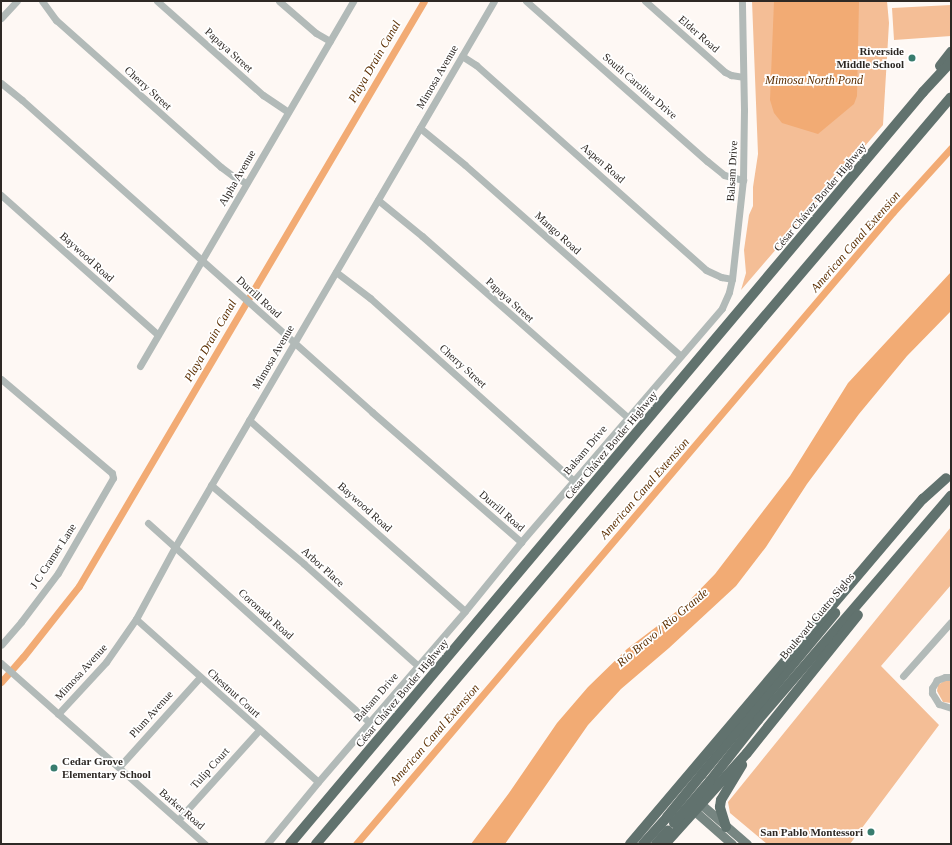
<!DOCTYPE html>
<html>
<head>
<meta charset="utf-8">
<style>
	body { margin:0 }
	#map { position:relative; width:952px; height:845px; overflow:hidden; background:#fef8f4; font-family:"Times New Roman",serif }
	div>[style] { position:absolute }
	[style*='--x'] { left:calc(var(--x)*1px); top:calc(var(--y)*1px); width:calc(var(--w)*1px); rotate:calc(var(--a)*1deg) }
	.green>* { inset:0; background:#f4be96 }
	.water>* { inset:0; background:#f2ab74 }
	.canal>* { height:7px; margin:-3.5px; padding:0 3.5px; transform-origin:3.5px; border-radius:3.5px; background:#f2ab74 }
	.minor>* { height:7px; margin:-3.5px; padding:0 3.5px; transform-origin:3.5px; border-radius:3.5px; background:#b2bab8 }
	.major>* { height:9px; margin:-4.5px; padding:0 4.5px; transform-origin:4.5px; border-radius:4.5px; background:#768581 }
	.highway>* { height:10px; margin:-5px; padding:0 5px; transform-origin:5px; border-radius:5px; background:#61726e }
	.highway-bridge>* { height:10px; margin:-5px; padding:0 5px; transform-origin:5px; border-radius:5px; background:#61726e }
	.dots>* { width:11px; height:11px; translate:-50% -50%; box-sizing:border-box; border:2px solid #fff; border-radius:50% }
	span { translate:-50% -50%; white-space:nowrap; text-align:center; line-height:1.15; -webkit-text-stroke:3.5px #fff; paint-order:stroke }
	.street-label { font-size:11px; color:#2e2925 }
	.poi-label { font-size:11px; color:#2e2925; font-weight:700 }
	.right { translate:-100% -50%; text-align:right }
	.left { translate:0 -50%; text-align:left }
	.water-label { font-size:12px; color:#5c2f02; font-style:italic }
	.frame { position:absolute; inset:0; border:2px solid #2e2925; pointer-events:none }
</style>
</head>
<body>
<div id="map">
	<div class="green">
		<div style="clip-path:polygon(752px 1px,887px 1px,889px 23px,883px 125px,741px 290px,746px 273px,744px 250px,749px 215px,753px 206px,753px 187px,758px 154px)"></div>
		<div style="clip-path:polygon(951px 5px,951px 36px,894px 40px,892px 8px)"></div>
		<div style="clip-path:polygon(951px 527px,951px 585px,881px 666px,939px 725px,850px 844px,767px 844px,730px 813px,728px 802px)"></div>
		<div style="clip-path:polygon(951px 680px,951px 703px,943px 702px,937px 691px,938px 685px,944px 681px)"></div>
	</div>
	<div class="water">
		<div style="clip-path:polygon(774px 1px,859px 1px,857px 96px,854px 104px,818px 134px,782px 123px,774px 113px,770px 100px)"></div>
		<div style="clip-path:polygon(951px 272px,951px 311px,907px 356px,859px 414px,807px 484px,766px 547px,736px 586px,669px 648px,621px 689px,588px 725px,505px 844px,471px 844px,509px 793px,557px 723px,588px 687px,627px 649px,685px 605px,715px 574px,790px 476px,848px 383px)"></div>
	</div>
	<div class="canal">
		<div style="--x:1;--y:682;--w:33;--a:-49"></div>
		<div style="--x:23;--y:657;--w:90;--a:-51.7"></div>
		<div style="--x:79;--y:586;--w:679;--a:-59.47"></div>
		<div style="--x:356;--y:844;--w:829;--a:-49.65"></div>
		<div style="--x:893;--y:212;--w:86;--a:-47.8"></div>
	</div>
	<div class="minor">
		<div style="--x:42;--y:1;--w:24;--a:54"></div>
		<div style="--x:56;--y:20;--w:221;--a:41.7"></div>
		<div style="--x:221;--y:167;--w:15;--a:37"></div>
		<div style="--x:233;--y:176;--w:15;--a:28"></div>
		<div style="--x:157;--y:1;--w:142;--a:41.6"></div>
		<div style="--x:263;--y:95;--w:30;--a:34"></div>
		<div style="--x:279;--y:1;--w:49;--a:40.9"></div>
		<div style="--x:316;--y:33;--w:16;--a:30"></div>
		<div style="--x:526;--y:1;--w:242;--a:41.5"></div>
		<div style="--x:707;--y:161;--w:22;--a:39"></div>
		<div style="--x:724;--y:175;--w:20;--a:15"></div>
		<div style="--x:645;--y:1;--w:107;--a:41.6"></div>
		<div style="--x:725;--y:72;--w:7;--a:27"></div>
		<div style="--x:731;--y:75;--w:12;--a:9"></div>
		<div style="--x:1;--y:18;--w:23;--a:-47"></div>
		<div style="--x:462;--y:56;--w:17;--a:33"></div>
		<div style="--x:476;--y:65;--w:308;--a:41.7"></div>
		<div style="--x:706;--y:270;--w:17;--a:25"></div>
		<div style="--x:721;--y:277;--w:11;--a:10"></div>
		<div style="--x:1;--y:83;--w:27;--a:39"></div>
		<div style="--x:22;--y:100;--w:469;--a:41.7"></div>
		<div style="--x:372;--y:412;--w:198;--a:41.1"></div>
		<div style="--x:420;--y:128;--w:58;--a:39.4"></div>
		<div style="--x:465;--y:165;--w:288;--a:41.5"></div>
		<div style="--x:1;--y:195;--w:210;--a:41.7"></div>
		<div style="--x:378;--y:200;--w:57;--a:39.3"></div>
		<div style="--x:422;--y:236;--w:273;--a:41.4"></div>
		<div style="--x:336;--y:272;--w:43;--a:37.4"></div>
		<div style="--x:370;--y:298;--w:273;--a:41.9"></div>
		<div style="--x:140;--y:366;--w:423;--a:-59.7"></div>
		<div style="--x:1;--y:379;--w:145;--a:40.3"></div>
		<div style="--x:112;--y:473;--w:5;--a:79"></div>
		<div style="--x:113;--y:478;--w:110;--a:120.1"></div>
		<div style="--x:58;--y:573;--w:61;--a:127.1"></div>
		<div style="--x:21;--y:622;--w:30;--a:131"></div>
		<div style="--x:249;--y:420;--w:288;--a:41.5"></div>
		<div style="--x:211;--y:485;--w:122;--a:40.3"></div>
		<div style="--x:304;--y:564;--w:153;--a:41.8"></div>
		<div style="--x:148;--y:523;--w:297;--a:42"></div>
		<div style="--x:136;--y:619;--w:244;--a:41.8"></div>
		<div style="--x:1;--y:663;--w:273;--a:41.6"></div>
		<div style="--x:903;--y:676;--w:72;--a:-48.4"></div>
		<div style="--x:951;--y:677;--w:6;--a:180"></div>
		<div style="--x:945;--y:677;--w:9;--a:159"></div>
		<div style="--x:937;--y:680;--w:9;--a:122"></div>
		<div style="--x:932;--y:688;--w:5;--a:90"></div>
		<div style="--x:932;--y:693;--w:13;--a:58"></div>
		<div style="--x:939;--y:704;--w:13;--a:18"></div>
		<div style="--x:58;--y:714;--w:71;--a:-47.3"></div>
		<div style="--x:106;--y:662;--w:52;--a:-55.1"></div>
		<div style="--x:136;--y:619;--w:82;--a:-61.6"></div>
		<div style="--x:175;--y:547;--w:632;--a:-59.7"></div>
		<div style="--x:119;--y:767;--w:121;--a:-48"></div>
		<div style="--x:178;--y:820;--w:121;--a:-48"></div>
		<div style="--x:267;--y:844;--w:80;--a:-50.6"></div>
		<div style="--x:318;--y:782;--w:225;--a:-49.3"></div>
		<div style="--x:465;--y:611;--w:89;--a:-50.9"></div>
		<div style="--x:521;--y:542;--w:308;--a:-49.3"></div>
		<div style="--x:722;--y:308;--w:17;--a:-66"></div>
		<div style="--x:729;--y:292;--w:13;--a:-77"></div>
		<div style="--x:732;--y:279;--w:100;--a:-83.7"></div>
		<div style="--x:743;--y:180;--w:70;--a:-89.2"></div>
		<div style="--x:744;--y:110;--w:109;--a:-91.1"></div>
	</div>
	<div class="major">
		<div style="--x:695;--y:799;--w:69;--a:40.9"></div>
		<div style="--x:690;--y:807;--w:56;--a:41.4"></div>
	</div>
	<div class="highway">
		<div style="--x:940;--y:66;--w:18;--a:-52"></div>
		<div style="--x:702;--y:774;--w:209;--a:-50.4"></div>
		<div style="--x:710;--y:781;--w:78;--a:-51.8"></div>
		<div style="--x:758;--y:720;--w:296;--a:-49.3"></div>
		<div style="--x:726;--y:827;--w:21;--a:-107"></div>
		<div style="--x:720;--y:807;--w:7;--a:-82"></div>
		<div style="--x:721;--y:800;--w:41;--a:-59"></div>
		<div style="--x:290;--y:844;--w:983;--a:-49.91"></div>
		<div style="--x:923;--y:92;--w:41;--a:-47"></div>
		<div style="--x:316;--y:844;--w:980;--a:-49.63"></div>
		<div style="--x:630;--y:844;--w:453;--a:-49.7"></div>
		<div style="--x:923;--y:499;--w:31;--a:-42"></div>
		<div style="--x:643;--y:844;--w:36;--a:-48"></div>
		<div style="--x:656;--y:844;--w:18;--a:-49"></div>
		<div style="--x:665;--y:844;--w:122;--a:-48"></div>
		<div style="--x:747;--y:753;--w:177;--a:-51.2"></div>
	</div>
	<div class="highway-bridge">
		<div style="--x:667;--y:817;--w:55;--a:-50.9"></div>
		<div style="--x:674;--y:823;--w:55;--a:-49.4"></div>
	</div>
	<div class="dots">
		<div style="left:912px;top:58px;background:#387c6e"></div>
		<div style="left:54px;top:768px;background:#387c6e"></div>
		<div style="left:871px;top:832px;background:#387c6e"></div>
	</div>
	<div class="street-label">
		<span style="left:699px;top:34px;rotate:41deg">Elder Road</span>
		<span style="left:229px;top:50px;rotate:42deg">Papaya Street</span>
		<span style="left:437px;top:77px;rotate:-60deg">Mimosa Avenue</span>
		<span style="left:640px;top:86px;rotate:41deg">South Carolina Drive</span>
		<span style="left:148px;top:88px;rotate:42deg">Cherry Street</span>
		<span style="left:603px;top:163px;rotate:41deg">Aspen Road</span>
		<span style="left:732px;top:171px;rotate:-87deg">Balsam Drive</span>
		<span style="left:237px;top:178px;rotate:-60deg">Alpha Avenue</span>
		<span style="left:820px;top:197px;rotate:-50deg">César Chávez Border Highway</span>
		<span style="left:558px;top:233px;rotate:42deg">Mango Road</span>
		<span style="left:87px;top:257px;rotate:42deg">Baywood Road</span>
		<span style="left:259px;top:297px;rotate:42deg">Durrill Road</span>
		<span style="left:510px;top:300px;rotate:42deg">Papaya Street</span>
		<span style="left:273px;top:357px;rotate:-60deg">Mimosa Avenue</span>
		<span style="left:463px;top:366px;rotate:42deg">Cherry Street</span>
		<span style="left:611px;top:445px;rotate:-50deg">César Chávez Border Highway</span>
		<span style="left:585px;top:450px;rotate:-50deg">Balsam Drive</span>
		<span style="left:365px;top:507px;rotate:42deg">Baywood Road</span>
		<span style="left:502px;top:511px;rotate:41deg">Durrill Road</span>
		<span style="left:53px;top:556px;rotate:-57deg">J C Cramer Lane</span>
		<span style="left:323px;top:567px;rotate:42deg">Arbor Place</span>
		<span style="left:266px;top:614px;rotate:42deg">Coronado Road</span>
		<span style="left:817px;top:616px;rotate:-50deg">Boulevard Cuatro Siglos</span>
		<span style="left:81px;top:672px;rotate:-48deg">Mimosa Avenue</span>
		<span style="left:234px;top:693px;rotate:42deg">Chestnut Court</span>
		<span style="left:402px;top:693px;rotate:-50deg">César Chávez Border Highway</span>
		<span style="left:376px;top:697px;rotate:-49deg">Balsam Drive</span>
		<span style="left:151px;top:714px;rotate:-48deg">Plum Avenue</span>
		<span style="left:210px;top:768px;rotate:-48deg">Tulip Court</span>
		<span style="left:182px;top:809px;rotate:41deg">Barker Road</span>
	</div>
	<div class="poi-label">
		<span class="right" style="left:904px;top:58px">Riverside<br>Middle School</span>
		<span class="left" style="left:62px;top:768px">Cedar Grove<br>Elementary School</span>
		<span class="right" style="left:863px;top:832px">San Pablo Montessori</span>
	</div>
	<div class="water-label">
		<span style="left:375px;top:62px;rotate:-60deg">Playa Drain Canal</span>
		<span style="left:814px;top:81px">Mimosa North Pond</span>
		<span style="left:856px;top:242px;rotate:-49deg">American Canal Extension</span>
		<span style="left:211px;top:341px;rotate:-60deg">Playa Drain Canal</span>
		<span style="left:645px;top:489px;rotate:-49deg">American Canal Extension</span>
		<span style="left:663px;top:628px;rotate:-40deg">Río Bravo / Rio Grande</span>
		<span style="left:435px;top:735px;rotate:-49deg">American Canal Extension</span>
	</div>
	<div class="frame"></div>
</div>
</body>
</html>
